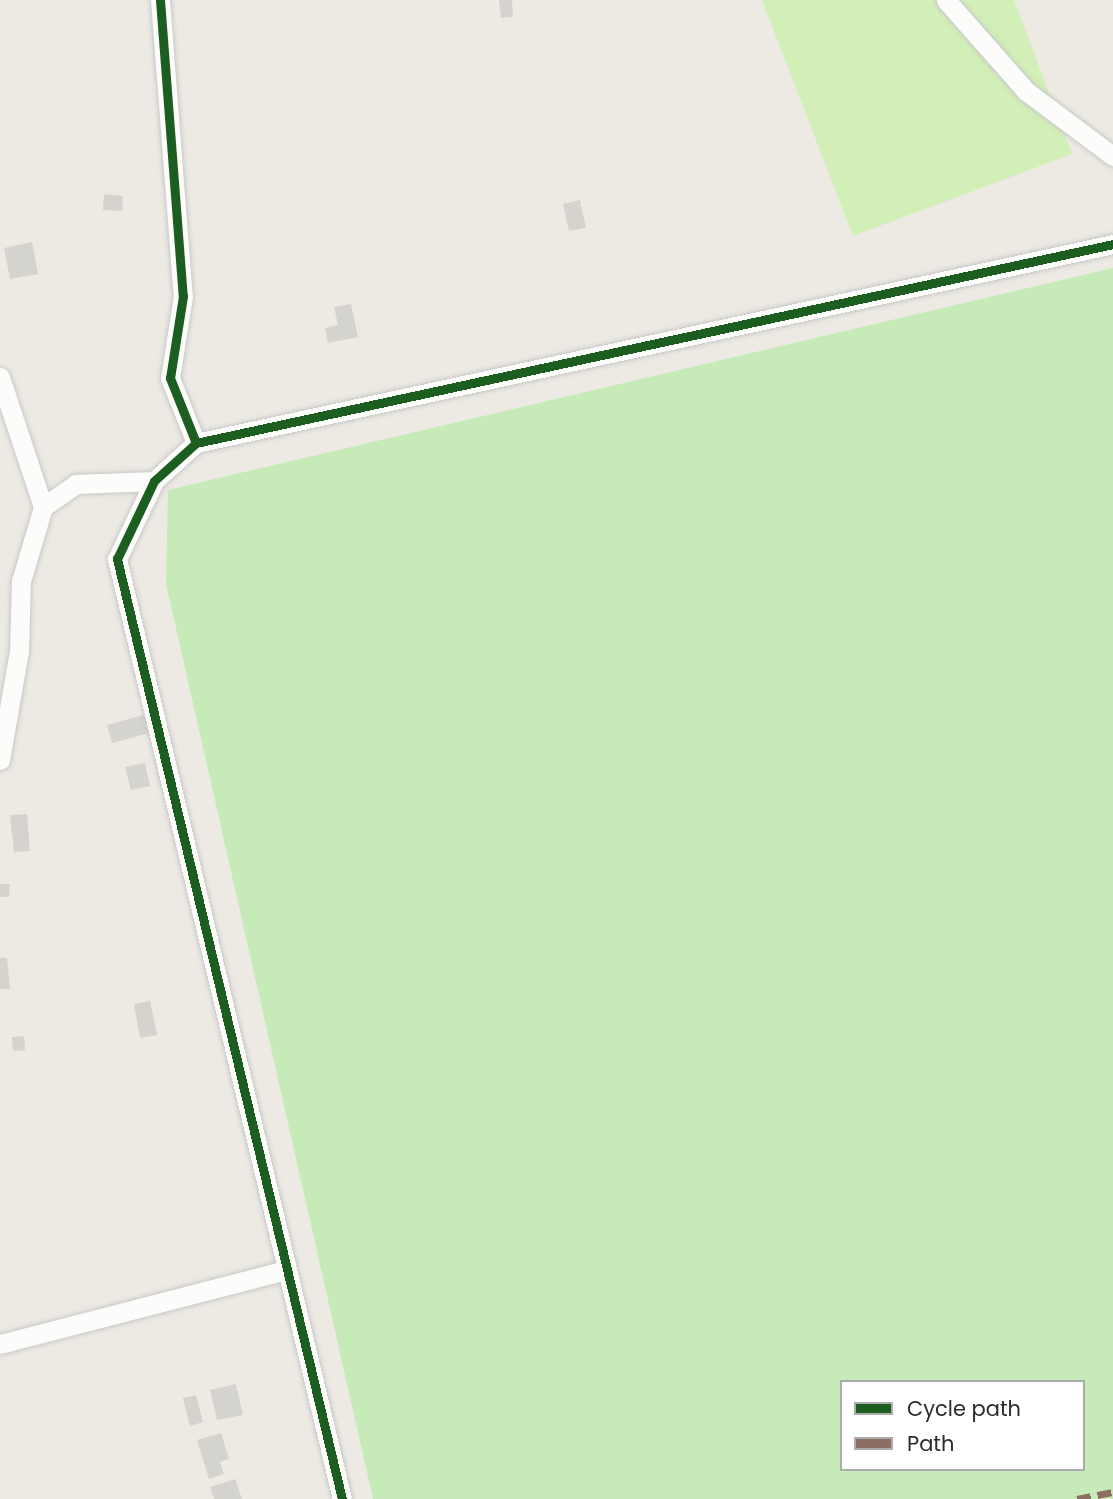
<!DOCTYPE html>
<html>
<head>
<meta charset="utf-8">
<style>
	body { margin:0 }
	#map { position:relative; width:1113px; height:1499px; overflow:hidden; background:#eceae3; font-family:Poppins,sans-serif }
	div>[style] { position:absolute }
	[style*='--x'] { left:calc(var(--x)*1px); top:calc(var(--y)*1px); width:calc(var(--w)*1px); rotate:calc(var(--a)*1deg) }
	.green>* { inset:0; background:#c6ebb9 }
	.pitch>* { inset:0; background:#d1efb6 }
	.building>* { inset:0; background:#d5d3ce }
	.roads { filter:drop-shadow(0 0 2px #c9c8c8) drop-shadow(0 0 2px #c9c8c8) }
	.street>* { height:19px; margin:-9.5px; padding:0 9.5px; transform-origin:9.5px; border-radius:9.5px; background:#fcfcfb }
	.quiet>* { height:7px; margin-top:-3.5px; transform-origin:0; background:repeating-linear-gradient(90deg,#8d6e63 0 14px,transparent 0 21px) }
	.cycleway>* { height:9px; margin:-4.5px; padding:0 4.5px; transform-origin:4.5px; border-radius:4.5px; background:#1b5e20 }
	span { translate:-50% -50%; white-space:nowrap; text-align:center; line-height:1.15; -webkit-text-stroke:5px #fff; paint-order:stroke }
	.legend { position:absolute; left:840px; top:1380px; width:245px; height:91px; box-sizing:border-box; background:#fff; border:2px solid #ababab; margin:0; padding:9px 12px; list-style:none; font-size:21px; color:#2d2d2d }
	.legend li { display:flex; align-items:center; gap:14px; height:35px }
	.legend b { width:35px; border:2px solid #ababab }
</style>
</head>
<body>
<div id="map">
	<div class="green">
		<div style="clip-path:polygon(evenodd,1113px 268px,1113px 1499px,373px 1499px,166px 584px,168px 490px,1113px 268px,842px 1382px,1083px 1382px,1083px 1469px,842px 1469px,842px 1382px)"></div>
	</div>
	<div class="pitch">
		<div style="clip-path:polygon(762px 0,1014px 0,1072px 154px,853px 236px)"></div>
	</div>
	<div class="building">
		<div style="clip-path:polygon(499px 0,512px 0,513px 17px,501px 18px)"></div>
		<div style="clip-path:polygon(104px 194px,123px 196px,122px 211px,103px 210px)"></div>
		<div style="clip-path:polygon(580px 200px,586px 228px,569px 231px,563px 204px)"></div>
		<div style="clip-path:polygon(32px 242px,38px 274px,10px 279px,4px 248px)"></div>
		<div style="clip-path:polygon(351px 304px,358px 337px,328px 343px,325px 328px,338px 325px,334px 307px)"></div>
		<div style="clip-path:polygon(144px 715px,149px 733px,112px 743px,107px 725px)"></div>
		<div style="clip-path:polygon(145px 763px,150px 786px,131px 790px,125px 767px)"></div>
		<div style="clip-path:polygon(27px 814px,30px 851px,14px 852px,10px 815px)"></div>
		<div style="clip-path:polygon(0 884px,10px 884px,9px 897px,0 897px)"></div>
		<div style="clip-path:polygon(0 958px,7px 958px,10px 989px,0 989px)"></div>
		<div style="clip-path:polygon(150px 1001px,157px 1035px,140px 1038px,134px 1004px)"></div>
		<div style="clip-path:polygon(24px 1036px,25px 1050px,13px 1051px,12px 1037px)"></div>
		<div style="clip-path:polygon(236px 1384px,243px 1415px,217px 1420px,210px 1390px)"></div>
		<div style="clip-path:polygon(196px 1395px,203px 1422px,190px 1426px,183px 1398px)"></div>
		<div style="clip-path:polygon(221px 1433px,229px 1459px,220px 1462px,224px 1474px,209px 1479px,197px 1440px)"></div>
		<div style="clip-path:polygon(235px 1479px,242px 1499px,214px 1499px,210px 1487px)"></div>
	</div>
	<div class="roads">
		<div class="street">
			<div style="--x:160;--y:0;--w:297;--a:85.6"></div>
			<div style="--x:183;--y:296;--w:83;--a:99"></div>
			<div style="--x:170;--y:378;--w:70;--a:68.2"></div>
			<div style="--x:946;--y:0;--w:121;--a:48.7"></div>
			<div style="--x:1026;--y:91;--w:109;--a:36.8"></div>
			<div style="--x:0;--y:377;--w:137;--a:71.7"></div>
			<div style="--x:0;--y:760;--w:111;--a:-80.1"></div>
			<div style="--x:19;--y:651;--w:70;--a:-88.4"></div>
			<div style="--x:21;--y:581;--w:77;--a:-73.4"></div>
			<div style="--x:43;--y:507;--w:40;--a:-34.9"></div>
			<div style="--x:76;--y:484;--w:78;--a:-2.2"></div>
			<div style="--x:0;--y:1344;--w:296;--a:-14.5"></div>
			<div style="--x:342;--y:1499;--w:967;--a:-103.46"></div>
			<div style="--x:117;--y:559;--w:86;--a:-64.6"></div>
			<div style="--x:154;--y:481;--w:57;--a:-42.1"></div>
			<div style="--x:196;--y:443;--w:938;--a:-12.24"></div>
		</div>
	</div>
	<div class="quiet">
		<div style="--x:1077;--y:1499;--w:37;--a:-11"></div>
	</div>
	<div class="cycleway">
		<div style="--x:160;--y:0;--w:297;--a:85.6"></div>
		<div style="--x:183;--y:296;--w:83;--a:99"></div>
		<div style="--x:170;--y:378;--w:70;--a:68.2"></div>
		<div style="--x:342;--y:1499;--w:967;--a:-103.46"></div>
		<div style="--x:117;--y:559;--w:86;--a:-64.6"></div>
		<div style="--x:154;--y:481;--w:57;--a:-42.1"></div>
		<div style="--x:196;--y:443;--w:938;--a:-12.24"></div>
	</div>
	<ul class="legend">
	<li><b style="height:9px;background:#1b5e20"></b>Cycle path</li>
	<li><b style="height:9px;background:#8d6e63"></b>Path</li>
	</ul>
</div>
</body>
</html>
